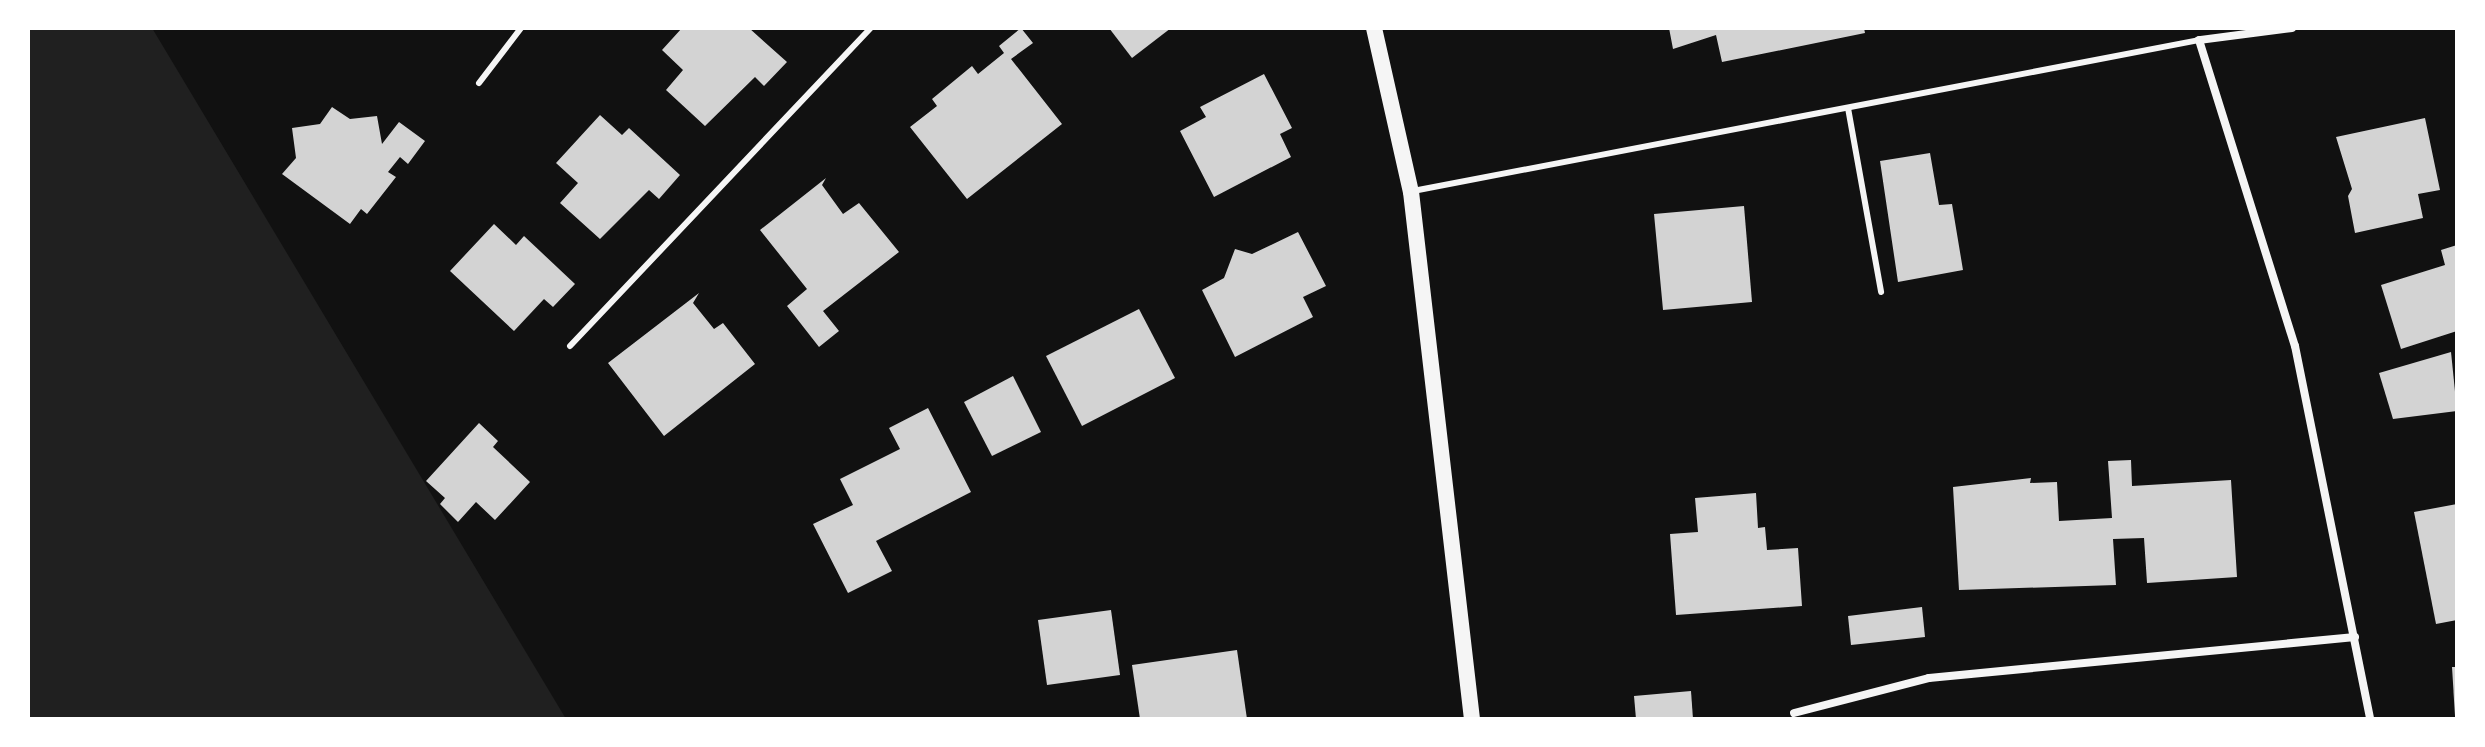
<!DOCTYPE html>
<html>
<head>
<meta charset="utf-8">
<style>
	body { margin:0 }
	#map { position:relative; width:2485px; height:747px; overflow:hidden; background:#111; font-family:"Exo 2",sans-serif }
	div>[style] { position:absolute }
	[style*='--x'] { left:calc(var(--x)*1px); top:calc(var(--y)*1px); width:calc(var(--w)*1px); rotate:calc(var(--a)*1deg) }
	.green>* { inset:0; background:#202020 }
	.building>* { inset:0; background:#d3d3d3 }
	.service>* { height:6px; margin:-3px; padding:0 3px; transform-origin:3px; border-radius:3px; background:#f5f5f5 }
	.minor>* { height:8px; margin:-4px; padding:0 4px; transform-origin:4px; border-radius:4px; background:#f5f5f5 }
	.secondary>* { height:16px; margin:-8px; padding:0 8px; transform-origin:8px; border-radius:8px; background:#f5f5f5 }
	span { translate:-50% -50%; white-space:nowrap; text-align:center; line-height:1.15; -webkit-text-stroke:8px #fff; paint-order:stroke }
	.frame { position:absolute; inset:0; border:30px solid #fff; pointer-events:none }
</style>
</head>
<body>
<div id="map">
	<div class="green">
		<div style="clip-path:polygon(28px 28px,152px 28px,566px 719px,28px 719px)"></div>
	</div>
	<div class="building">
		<div style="clip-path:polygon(682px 28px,749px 28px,787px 62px,764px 86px,755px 77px,705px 126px,666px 90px,683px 70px,662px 50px)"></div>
		<div style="clip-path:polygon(1021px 28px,1033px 43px,1011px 59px,1062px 124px,967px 199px,910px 127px,937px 106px,932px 99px,972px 66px,978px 74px,1004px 53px,999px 46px)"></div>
		<div style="clip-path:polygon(1109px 28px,1171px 28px,1132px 58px)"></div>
		<div style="clip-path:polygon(1669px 28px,1864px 28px,1865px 33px,1722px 62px,1716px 35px,1673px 49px)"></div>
		<div style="clip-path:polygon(1264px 74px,1292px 128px,1280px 134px,1291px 157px,1214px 197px,1180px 131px,1206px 117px,1200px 107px)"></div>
		<div style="clip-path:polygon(332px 107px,350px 119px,377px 116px,382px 144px,399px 122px,425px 141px,408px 164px,400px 157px,388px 172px,396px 177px,367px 214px,361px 209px,350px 224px,282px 174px,296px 158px,292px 128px,320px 124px)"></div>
		<div style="clip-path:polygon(600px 115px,622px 135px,629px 128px,680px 175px,659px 199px,649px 190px,600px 239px,560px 203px,578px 183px,556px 163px)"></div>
		<div style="clip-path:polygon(2425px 118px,2440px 190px,2418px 194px,2423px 218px,2355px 233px,2348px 196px,2352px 189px,2336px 137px)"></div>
		<div style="clip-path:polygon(1930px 153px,1939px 205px,1952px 204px,1963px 270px,1898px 282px,1880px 161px)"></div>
		<div style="clip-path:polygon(826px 178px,822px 185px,843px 214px,859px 203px,899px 252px,823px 311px,839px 331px,819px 347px,787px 306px,807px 289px,760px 230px)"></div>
		<div style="clip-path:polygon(1744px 206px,1752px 302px,1663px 310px,1654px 214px)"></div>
		<div style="clip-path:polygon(494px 224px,516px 245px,524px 236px,575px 284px,553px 307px,544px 299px,514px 331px,450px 271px)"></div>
		<div style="clip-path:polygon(1298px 232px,1326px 286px,1303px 297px,1313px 317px,1235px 357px,1202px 290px,1224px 278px,1235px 249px,1252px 254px)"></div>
		<div style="clip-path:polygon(2457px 245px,2457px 331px,2401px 349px,2381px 285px,2445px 265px,2441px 250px)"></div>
		<div style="clip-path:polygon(699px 293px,693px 303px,714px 329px,723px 323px,755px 364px,664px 436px,608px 363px)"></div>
		<div style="clip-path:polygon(1139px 309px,1175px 378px,1082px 426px,1046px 356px)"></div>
		<div style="clip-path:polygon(2451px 352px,2457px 411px,2393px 419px,2379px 373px)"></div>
		<div style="clip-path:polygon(1013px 376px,1041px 432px,992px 456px,964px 402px)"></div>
		<div style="clip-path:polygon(928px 408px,971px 492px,876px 541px,892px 571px,848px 593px,813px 524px,853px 505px,840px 479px,900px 449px,889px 428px)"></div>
		<div style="clip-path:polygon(479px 423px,498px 441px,493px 447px,530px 482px,495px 520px,476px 502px,458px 522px,440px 504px,445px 498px,426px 481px)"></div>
		<div style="clip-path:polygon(2131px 460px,2132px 486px,2231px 480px,2237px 577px,2147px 583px,2144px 538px,2113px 539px,2116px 585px,1959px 590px,1953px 487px,2031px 478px,2030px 483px,2057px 482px,2059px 521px,2112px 518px,2108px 461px)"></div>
		<div style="clip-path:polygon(1756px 493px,1758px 528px,1765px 527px,1767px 550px,1798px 548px,1802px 606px,1676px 615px,1670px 534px,1698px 532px,1695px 498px)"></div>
		<div style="clip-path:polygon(2457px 504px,2457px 620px,2436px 624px,2414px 512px)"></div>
		<div style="clip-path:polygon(1922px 607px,1925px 637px,1851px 645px,1848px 616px)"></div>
		<div style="clip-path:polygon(1111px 610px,1120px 675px,1047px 685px,1038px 620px)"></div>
		<div style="clip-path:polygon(1237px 650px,1247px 719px,1140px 719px,1132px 665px)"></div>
		<div style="clip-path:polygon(2452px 667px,2457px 667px,2457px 716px,2455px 716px)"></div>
		<div style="clip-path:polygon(1691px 691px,1693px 719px,1636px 719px,1634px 696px)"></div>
	</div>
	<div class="service">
		<div style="--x:479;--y:83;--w:69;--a:-52.6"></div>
		<div style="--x:1848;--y:108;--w:187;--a:79.8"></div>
		<div style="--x:1413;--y:191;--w:800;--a:-10.87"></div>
		<div style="--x:570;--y:346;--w:438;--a:-46.6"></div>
	</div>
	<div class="minor">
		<div style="--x:2292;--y:28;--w:94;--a:172.6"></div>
		<div style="--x:2199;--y:40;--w:321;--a:72.6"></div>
		<div style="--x:2295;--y:346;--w:380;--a:78.6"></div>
		<div style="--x:1794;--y:713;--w:139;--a:-14.5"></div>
		<div style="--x:1929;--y:678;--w:428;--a:-5.5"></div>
	</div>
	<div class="secondary">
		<div style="--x:1374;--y:28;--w:168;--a:77.3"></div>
		<div style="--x:1411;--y:192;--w:531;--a:83.4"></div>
	</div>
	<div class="frame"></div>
</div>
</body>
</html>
